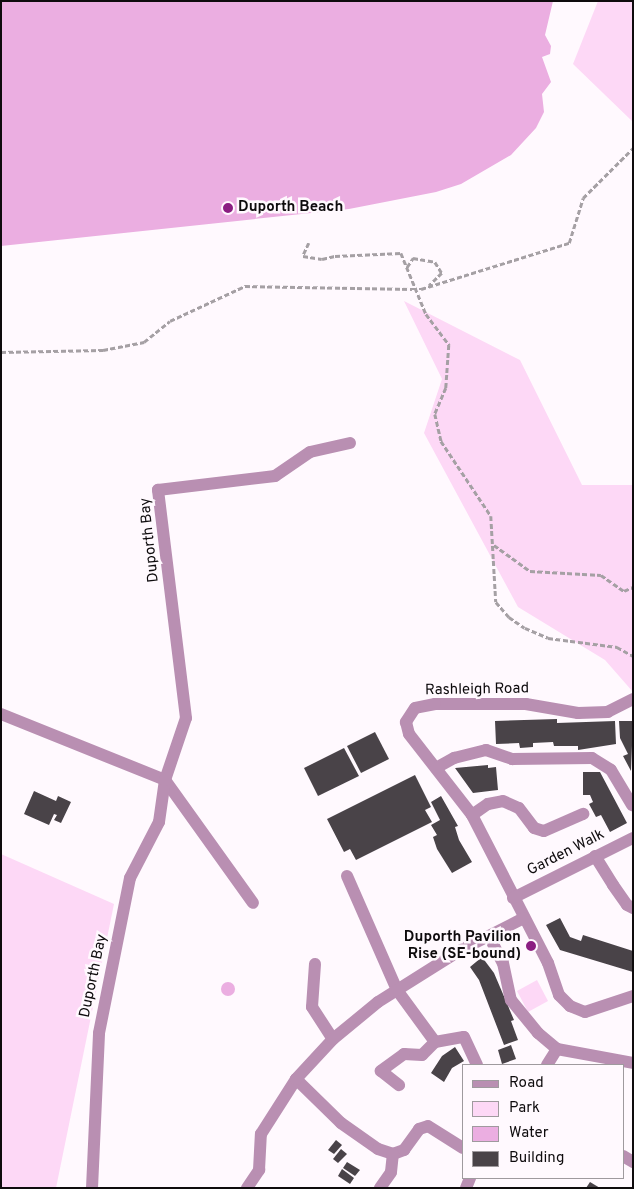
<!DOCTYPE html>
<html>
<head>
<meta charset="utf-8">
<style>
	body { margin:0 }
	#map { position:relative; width:634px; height:1189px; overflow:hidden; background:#fff9fe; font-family:Overpass,sans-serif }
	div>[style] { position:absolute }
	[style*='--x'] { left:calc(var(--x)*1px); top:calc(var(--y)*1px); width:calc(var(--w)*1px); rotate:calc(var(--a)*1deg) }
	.green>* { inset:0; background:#fdd8f6 }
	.water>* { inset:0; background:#ebaee1 }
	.round { border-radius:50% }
	.building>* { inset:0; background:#494348 }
	.path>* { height:2.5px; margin-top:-1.25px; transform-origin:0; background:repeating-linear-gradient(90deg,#a5a0a4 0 5px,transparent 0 7.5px) }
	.minor>* { height:12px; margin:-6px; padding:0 6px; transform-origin:6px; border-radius:6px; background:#b98fb2 }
	.path-bridge>* { height:2.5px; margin-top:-1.25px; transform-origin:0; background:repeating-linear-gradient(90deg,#a5a0a4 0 5px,transparent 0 7.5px) }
	.dots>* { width:14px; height:14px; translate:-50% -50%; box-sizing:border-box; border:2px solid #fff9fe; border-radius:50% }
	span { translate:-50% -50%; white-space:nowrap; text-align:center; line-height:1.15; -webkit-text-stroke:5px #fff9fe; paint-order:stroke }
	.poi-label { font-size:15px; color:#0e0b0d; font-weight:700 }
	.left { translate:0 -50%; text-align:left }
	.right { translate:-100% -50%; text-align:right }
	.street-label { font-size:15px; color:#0e0b0d }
	.frame { position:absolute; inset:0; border:2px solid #0e0b0d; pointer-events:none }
	.legend { position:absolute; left:462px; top:1064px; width:162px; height:115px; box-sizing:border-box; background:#fff9fe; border:1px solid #9f9a9e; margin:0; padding:6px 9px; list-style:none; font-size:15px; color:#0e0b0d }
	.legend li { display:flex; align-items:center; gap:10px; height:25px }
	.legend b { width:25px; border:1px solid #9f9a9e }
</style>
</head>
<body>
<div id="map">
	<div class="green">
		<div style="clip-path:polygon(598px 1px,633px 1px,633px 122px,573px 64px)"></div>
		<div style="clip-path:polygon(404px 301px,520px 360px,582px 485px,633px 485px,633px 692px,605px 660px,518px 607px,424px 433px,442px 379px)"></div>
		<div style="clip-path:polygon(1px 854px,114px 904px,56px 1188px,1px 1188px)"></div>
		<div style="clip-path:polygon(537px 980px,548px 1001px,528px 1012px,517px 991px)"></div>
	</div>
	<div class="water">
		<div style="clip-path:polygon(1px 1px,553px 1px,545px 35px,551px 46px,550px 54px,542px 57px,551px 82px,542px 94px,544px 112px,536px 128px,511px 155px,461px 184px,436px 192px,349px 209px,1px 246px)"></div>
		<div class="round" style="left:221px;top:982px;width:14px;height:14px"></div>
	</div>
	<div class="building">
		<div style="clip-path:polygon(557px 719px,557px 723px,615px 721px,616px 744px,578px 750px,578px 746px,554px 746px,553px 742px,533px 743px,533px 747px,520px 748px,519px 743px,496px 744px,495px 721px)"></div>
		<div style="clip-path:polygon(619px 721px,633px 721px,631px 771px,623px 756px,628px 754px,620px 738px)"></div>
		<div style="clip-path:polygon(375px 732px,389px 759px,361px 773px,347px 746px)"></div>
		<div style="clip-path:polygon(344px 748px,359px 776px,318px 796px,304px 768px)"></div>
		<div style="clip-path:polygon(488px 765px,488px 768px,496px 767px,498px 790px,473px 793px,455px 768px)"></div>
		<div style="clip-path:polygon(583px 772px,600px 772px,627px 823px,610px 832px,601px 815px,596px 817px,589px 804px,593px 802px,590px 795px,583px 795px)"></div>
		<div style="clip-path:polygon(415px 775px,431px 807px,425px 810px,432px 822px,356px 860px,350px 849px,344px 852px,327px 819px)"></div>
		<div style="clip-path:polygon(34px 791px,56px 801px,58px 796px,71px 802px,61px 823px,54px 820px,57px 815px,54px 814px,49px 825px,24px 814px)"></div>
		<div style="clip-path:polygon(441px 796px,458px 826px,455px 827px,459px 840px,472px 862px,452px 873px,437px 849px,433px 837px,437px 835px,431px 825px,440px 820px,431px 802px)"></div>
		<div style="clip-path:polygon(560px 918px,570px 937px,581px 941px,583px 935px,633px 951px,633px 972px,560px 950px,546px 925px)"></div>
		<div style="clip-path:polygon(482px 957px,494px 973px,514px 1020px,511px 1021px,518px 1040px,504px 1045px,479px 980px,470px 967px)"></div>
		<div style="clip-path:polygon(511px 1045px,516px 1059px,502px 1064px,498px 1050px)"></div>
		<div style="clip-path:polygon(455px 1047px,464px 1061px,452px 1068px,444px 1082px,431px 1073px,442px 1056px)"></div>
		<div style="clip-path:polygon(336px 1140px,342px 1145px,334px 1154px,328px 1150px)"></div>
		<div style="clip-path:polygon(341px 1149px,347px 1154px,338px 1163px,333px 1159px)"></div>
		<div style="clip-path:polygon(347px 1162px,360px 1170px,355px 1176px,343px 1168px)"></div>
		<div style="clip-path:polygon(342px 1169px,354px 1178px,350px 1184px,338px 1176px)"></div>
		<div style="clip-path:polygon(590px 1182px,600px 1188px,586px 1188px)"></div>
	</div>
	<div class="path">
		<div style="--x:309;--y:243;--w:14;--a:115"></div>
		<div style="--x:303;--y:256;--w:19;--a:9"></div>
		<div style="--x:322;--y:259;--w:13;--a:-13"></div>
		<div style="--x:335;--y:256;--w:66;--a:-2.6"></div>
		<div style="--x:401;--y:253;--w:66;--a:67.7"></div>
		<div style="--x:426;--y:314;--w:39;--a:53"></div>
		<div style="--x:449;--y:345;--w:43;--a:94"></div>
		<div style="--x:446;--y:388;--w:28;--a:113"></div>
		<div style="--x:435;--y:414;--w:28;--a:77"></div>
		<div style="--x:441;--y:441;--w:90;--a:56.3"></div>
		<div style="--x:491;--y:516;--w:86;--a:86.7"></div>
		<div style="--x:496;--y:602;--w:20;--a:49"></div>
		<div style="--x:509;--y:617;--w:19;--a:35"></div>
		<div style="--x:525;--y:628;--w:25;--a:23"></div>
		<div style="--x:548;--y:638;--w:70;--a:7.4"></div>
		<div style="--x:617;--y:647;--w:18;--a:29"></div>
		<div style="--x:407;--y:267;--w:11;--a:-56"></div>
		<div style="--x:413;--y:258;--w:22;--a:10"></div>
		<div style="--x:435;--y:262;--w:13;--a:58"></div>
		<div style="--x:442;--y:273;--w:18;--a:135"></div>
		<div style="--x:421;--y:289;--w:155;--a:-17.3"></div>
		<div style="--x:569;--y:243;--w:47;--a:-72.7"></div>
		<div style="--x:583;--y:198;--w:71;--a:-45"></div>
		<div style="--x:1;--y:352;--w:102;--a:-1.1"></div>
		<div style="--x:103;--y:350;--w:42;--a:-11"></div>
		<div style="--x:144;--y:342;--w:33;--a:-39"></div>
		<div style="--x:170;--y:321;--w:83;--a:-25"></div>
		<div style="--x:245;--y:286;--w:167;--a:1"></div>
		<div style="--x:494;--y:545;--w:44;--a:35.8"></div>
		<div style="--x:530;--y:571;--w:71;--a:3.2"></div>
		<div style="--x:601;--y:575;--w:28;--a:35"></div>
		<div style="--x:624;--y:591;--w:10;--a:-24"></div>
	</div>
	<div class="minor">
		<div style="--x:633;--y:699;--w:28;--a:153"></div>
		<div style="--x:608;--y:712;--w:30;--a:178"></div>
		<div style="--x:578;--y:713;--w:53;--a:-170.2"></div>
		<div style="--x:526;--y:704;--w:91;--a:180"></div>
		<div style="--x:435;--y:704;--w:20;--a:169"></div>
		<div style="--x:415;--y:708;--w:17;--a:123"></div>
		<div style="--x:406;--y:722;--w:12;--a:76"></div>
		<div style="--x:409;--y:734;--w:103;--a:52.1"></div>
		<div style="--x:472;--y:815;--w:166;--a:62.8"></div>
		<div style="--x:548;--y:963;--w:34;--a:71"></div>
		<div style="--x:559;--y:995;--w:16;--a:45"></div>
		<div style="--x:570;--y:1006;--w:16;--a:22"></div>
		<div style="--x:585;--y:1012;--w:51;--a:-18.4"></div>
		<div style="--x:1;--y:714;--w:177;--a:21.9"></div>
		<div style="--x:165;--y:780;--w:151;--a:54.4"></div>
		<div style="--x:436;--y:768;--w:21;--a:-29"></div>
		<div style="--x:454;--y:758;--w:33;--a:-14"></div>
		<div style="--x:486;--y:750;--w:28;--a:19"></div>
		<div style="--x:512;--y:759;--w:80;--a:-0.7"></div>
		<div style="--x:592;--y:758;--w:22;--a:32"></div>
		<div style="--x:611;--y:770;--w:41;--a:59"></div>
		<div style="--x:472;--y:815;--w:19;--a:-35"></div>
		<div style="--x:488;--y:804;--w:15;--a:-11"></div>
		<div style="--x:503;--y:801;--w:17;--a:24"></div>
		<div style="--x:519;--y:808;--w:25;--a:53"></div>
		<div style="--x:534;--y:828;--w:10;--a:17"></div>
		<div style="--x:544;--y:831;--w:43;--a:-23.6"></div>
		<div style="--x:595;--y:856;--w:34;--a:58"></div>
		<div style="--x:613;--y:885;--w:24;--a:55"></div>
		<div style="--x:627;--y:905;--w:7;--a:27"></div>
		<div style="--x:347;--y:876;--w:124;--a:66.3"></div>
		<div style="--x:397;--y:990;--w:64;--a:53.8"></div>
		<div style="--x:435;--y:1042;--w:18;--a:135"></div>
		<div style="--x:422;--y:1055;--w:18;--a:-177"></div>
		<div style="--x:404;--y:1054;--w:29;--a:144"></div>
		<div style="--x:381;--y:1071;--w:23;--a:38"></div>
		<div style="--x:513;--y:898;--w:134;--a:-26.6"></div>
		<div style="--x:489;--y:936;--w:30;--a:63"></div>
		<div style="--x:503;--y:963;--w:38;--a:78"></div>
		<div style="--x:511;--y:1000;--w:43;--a:50.7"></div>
		<div style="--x:538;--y:1033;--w:25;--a:40"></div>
		<div style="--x:557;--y:1049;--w:77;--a:10.4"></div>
		<div style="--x:315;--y:964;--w:43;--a:94"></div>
		<div style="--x:312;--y:1007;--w:38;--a:57"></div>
		<div style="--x:435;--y:1042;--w:29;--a:-10"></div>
		<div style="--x:464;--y:1037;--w:31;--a:65"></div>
		<div style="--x:547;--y:1065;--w:19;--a:-58"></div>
		<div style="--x:296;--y:1079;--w:63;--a:44.4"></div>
		<div style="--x:341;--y:1123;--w:45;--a:35.1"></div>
		<div style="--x:378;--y:1149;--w:16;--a:18"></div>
		<div style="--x:393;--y:1154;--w:12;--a:-20"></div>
		<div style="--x:404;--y:1150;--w:26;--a:-54"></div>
		<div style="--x:419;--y:1129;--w:9;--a:-18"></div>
		<div style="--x:428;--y:1126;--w:41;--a:32.2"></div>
		<div style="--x:623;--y:1156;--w:12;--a:31"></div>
		<div style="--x:92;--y:1188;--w:155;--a:-87.4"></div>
		<div style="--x:99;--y:1033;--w:158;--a:-78.7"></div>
		<div style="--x:130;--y:878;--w:63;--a:-62.6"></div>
		<div style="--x:159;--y:822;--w:42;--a:-81.9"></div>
		<div style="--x:165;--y:780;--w:65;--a:-71.3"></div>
		<div style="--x:186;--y:718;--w:230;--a:-97"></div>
		<div style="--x:158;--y:490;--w:118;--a:-6.8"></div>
		<div style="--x:275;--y:476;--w:42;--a:-34.4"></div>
		<div style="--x:310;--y:452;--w:41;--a:-12.7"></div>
		<div style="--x:247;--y:1188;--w:22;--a:-56"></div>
		<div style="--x:259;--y:1170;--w:36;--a:-87"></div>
		<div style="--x:261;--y:1134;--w:65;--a:-57.5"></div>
		<div style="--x:296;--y:1079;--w:54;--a:-47.2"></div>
		<div style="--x:333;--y:1039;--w:58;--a:-39.4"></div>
		<div style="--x:378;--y:1002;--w:96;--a:-32.2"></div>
		<div style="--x:459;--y:951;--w:73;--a:-26.9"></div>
		<div style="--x:380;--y:1188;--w:19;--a:-55"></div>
		<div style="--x:391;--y:1172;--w:18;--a:-84"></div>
		<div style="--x:466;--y:1188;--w:11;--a:-68"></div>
	</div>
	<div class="path-bridge">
		<div style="--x:412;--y:289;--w:9;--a:0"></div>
	</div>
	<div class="dots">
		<div style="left:228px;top:208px;background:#8b1e82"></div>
		<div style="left:531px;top:946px;background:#8b1e82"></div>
	</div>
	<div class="poi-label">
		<span class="left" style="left:238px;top:208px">Duporth Beach</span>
		<span class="right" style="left:521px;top:946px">Duporth Pavilion<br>Rise (SE-bound)</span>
	</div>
	<div class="street-label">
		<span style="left:150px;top:540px;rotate:-96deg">Duporth Bay</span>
		<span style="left:477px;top:690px;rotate:-1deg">Rashleigh Road</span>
		<span style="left:566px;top:853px;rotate:-27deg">Garden Walk</span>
		<span style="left:94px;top:976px;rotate:-78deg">Duporth Bay</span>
	</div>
	<div class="frame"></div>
	<ul class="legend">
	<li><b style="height:6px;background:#b98fb2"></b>Road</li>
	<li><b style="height:14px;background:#fdd8f6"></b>Park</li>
	<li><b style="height:14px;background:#ebaee1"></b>Water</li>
	<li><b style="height:14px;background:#494348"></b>Building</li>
	</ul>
</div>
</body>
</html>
